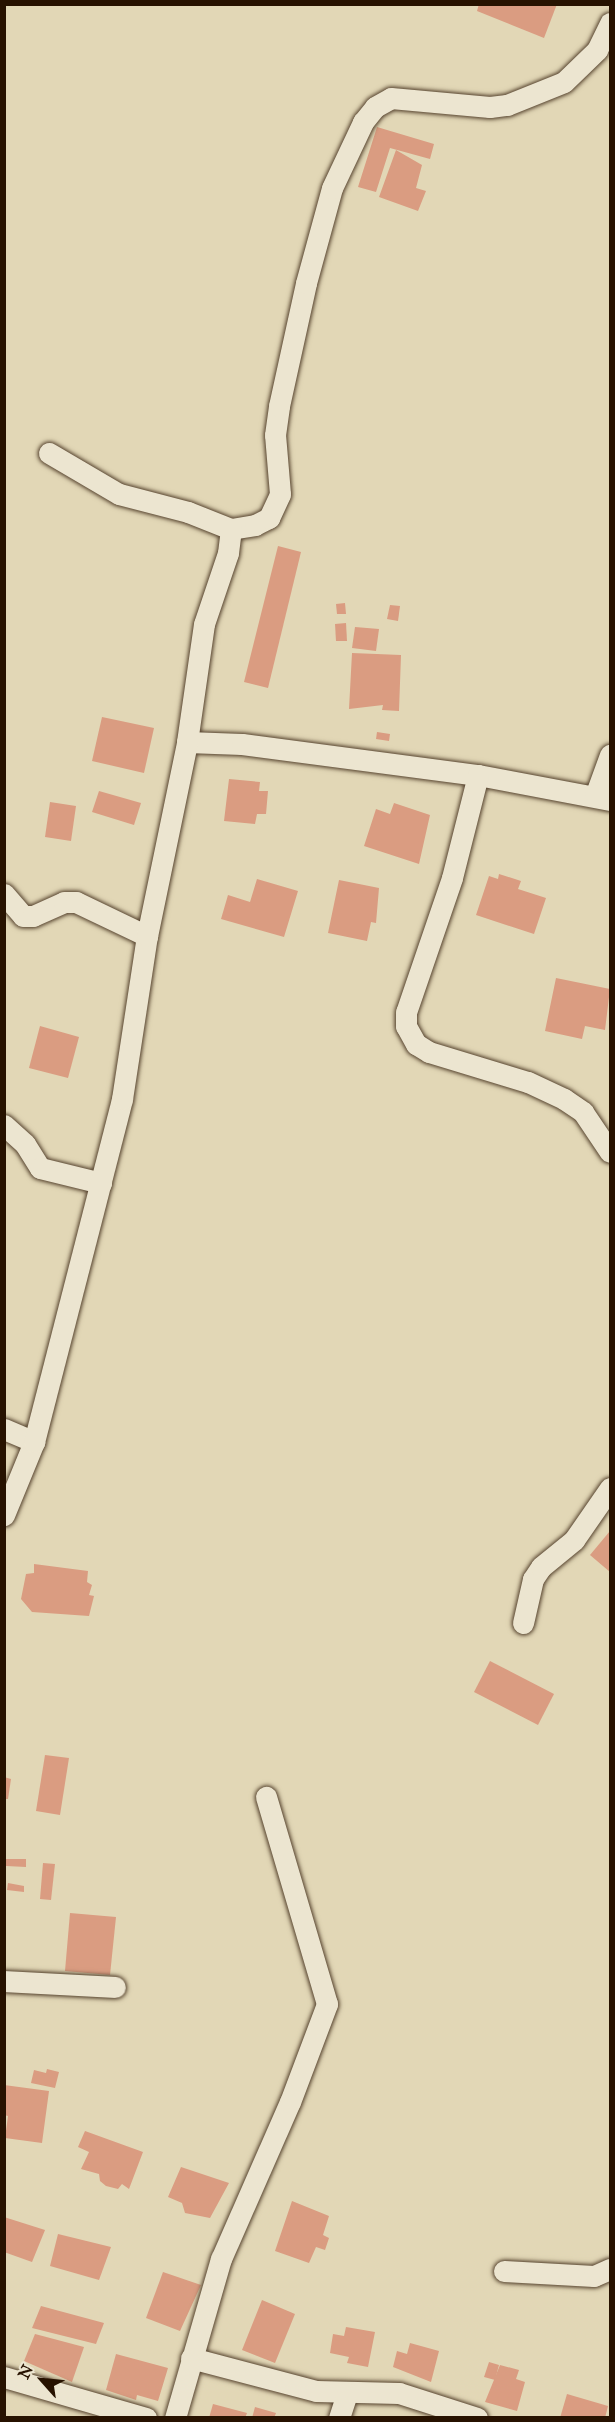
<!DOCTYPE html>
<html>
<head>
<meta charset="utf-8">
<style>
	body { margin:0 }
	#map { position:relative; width:615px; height:2422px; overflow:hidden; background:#e2d7b6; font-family:"IM FELL Great Primer",serif }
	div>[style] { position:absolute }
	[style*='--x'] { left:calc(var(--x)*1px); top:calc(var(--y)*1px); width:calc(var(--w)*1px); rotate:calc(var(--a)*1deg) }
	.building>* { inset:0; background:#da9c81 }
	.roads { filter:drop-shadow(0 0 2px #56432e) drop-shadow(0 0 2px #56432e) }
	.minor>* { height:21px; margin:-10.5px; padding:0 10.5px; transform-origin:10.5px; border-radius:10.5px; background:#ece5d0 }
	span { translate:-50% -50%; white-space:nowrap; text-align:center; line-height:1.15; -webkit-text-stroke:4.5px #ece5d0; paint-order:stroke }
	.frame { position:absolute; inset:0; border:6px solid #271200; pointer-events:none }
	.north { position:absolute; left:12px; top:2350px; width:60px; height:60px; -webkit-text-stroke:4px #ece5d0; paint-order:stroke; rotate:297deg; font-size:16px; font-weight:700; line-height:24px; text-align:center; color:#271200 }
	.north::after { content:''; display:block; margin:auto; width:21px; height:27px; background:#271200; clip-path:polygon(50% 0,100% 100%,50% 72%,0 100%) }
</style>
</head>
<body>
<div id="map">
	<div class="building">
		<div style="clip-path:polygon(479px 4px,557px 4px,544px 38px,477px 11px)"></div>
		<div style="clip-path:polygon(377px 127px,434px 144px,430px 159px,390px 148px,376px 192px,358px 187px)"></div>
		<div style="clip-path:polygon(396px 150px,422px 165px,416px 188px,426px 191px,418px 211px,379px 197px)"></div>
		<div style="clip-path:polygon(278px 546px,301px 552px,268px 688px,244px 682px)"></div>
		<div style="clip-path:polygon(345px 603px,346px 614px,337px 614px,336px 604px)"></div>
		<div style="clip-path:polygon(390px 605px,400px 606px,398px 621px,387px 619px)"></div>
		<div style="clip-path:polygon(346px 623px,347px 641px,336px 641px,335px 624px)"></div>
		<div style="clip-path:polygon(355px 627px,379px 629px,376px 651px,352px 648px)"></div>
		<div style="clip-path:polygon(352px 653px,401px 655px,399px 711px,382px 710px,383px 705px,349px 709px)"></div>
		<div style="clip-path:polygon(102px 717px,154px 728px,144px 773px,92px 761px)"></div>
		<div style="clip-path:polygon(377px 732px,390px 734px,389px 741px,376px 739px)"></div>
		<div style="clip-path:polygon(229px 779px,260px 782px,259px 791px,268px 791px,266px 814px,257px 814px,255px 824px,224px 821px)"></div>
		<div style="clip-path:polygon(99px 791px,141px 803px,134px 825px,92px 812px)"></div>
		<div style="clip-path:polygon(50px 802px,76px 806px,71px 841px,45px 837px)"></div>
		<div style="clip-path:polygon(394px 803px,430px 815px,419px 864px,364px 846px,376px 809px,390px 814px)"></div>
		<div style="clip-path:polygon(499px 874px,521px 881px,518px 889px,546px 898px,534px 934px,476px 915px,489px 876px,498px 879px)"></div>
		<div style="clip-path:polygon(257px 879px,298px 891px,284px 937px,221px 919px,228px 895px,250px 902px)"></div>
		<div style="clip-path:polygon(339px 880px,379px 888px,376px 923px,371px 922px,367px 941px,328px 933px)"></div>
		<div style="clip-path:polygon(556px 978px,610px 989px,605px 1030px,585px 1026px,582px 1039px,545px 1031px)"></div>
		<div style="clip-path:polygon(40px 1026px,79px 1037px,68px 1078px,29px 1068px)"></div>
		<div style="clip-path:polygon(610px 1531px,610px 1572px,590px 1555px)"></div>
		<div style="clip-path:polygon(34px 1564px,88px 1571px,87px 1582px,92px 1585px,89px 1595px,94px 1596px,89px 1616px,32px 1612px,21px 1599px,26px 1574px,34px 1573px)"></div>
		<div style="clip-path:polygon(490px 1661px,554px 1694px,538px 1725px,474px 1692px)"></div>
		<div style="clip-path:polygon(45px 1755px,69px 1758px,60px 1815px,36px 1811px)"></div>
		<div style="clip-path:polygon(4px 1777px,11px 1779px,8px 1799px,4px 1799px)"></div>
		<div style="clip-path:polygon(6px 1859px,26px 1859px,26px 1867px,6px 1866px)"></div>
		<div style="clip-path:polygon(43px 1863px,55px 1864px,51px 1900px,40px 1899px)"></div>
		<div style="clip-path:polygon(8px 1883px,24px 1886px,24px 1892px,7px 1890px)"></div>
		<div style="clip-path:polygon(70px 1913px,116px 1917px,110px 1975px,65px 1971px)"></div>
		<div style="clip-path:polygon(47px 2069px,59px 2072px,55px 2088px,31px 2083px,34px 2070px,46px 2073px)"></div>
		<div style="clip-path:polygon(4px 2085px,49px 2091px,42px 2143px,5px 2138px,8px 2116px,4px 2115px)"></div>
		<div style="clip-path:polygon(85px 2131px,143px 2152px,129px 2189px,122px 2184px,118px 2189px,106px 2186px,100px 2181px,99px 2174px,81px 2169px,89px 2152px,78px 2147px)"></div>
		<div style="clip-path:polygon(181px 2167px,229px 2183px,210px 2218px,185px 2213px,182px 2203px,168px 2197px)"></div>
		<div style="clip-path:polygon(292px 2201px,329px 2216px,323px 2235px,329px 2238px,325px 2250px,316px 2247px,309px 2263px,275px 2251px)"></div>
		<div style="clip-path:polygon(4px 2217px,45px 2230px,32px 2262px,4px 2252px)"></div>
		<div style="clip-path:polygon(58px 2234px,111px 2247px,99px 2280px,50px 2266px)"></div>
		<div style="clip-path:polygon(163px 2272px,201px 2285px,180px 2331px,146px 2318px)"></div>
		<div style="clip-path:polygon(262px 2300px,295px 2314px,275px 2363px,242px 2350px)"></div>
		<div style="clip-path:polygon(41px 2306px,104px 2323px,96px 2344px,32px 2328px)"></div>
		<div style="clip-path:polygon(346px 2327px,375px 2332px,368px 2367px,347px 2363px,349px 2357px,330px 2353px,333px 2334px,344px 2336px)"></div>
		<div style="clip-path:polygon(35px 2334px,84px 2347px,72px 2382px,24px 2361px)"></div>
		<div style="clip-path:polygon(410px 2343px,439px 2351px,431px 2382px,393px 2367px,397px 2351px,407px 2354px)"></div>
		<div style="clip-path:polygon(116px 2354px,168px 2368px,158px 2401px,137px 2395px,136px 2400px,106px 2390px)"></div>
		<div style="clip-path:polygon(489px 2362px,499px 2365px,495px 2380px,484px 2377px)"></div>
		<div style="clip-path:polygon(500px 2365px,519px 2370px,516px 2379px,525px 2382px,517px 2411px,485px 2402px)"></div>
		<div style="clip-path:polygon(567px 2394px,608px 2406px,605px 2418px,560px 2418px)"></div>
		<div style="clip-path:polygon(213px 2404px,247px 2413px,245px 2418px,209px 2418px)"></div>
		<div style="clip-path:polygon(255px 2407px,276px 2413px,274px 2418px,252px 2418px)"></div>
	</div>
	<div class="roads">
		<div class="minor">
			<div style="--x:49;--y:453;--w:81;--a:30.4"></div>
			<div style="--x:119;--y:494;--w:71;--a:14.6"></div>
			<div style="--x:188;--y:512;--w:46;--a:21.6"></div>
			<div style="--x:231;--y:529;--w:24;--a:-9"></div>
			<div style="--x:255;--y:525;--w:16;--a:-27"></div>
			<div style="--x:269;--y:518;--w:26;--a:-65"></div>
			<div style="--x:280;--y:494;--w:59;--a:-94.8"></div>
			<div style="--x:275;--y:435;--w:29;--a:-82"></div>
			<div style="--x:279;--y:406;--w:126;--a:-77.6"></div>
			<div style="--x:306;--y:283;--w:98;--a:-74.7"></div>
			<div style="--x:332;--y:188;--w:73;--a:-64.8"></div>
			<div style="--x:363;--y:122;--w:19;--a:-51"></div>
			<div style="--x:375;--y:107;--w:18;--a:-29"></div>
			<div style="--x:391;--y:98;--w:99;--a:5.2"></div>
			<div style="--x:490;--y:107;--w:17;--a:-7"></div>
			<div style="--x:507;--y:105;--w:61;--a:-22"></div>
			<div style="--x:564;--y:82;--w:46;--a:-44.1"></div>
			<div style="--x:597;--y:50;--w:30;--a:-64"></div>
			<div style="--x:187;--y:742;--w:55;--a:2.1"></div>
			<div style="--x:242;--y:744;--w:238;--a:7.5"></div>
			<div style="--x:478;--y:775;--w:134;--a:10.7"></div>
			<div style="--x:478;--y:775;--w:106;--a:104.2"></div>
			<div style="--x:452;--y:878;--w:142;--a:108.9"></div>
			<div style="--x:406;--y:1012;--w:14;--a:90"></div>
			<div style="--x:406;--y:1026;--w:21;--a:61"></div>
			<div style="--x:416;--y:1044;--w:15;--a:32"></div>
			<div style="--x:429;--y:1052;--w:103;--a:16.9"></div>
			<div style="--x:528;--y:1082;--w:40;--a:25"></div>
			<div style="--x:564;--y:1099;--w:23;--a:34"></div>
			<div style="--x:583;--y:1112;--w:48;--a:56"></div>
			<div style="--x:595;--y:796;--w:44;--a:-69.9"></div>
			<div style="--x:4;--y:894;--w:29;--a:49"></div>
			<div style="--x:23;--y:916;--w:10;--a:0"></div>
			<div style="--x:33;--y:916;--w:34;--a:-24"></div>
			<div style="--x:64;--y:902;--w:12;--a:0"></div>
			<div style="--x:76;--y:902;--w:79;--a:25.6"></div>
			<div style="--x:4;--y:1125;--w:28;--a:42"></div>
			<div style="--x:25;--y:1144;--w:28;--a:58"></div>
			<div style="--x:40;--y:1168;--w:63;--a:13.8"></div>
			<div style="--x:4;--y:1429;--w:33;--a:23"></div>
			<div style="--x:4;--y:1515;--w:79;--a:-67.7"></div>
			<div style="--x:34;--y:1442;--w:354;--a:-75.6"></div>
			<div style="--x:122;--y:1099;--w:165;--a:-81.3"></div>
			<div style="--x:147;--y:936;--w:198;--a:-78.3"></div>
			<div style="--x:187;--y:742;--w:119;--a:-81.8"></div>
			<div style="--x:204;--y:624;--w:75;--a:-71.3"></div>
			<div style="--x:228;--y:553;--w:24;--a:-83"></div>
			<div style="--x:523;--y:1623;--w:45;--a:-77.2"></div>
			<div style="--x:533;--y:1579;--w:14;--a:-56"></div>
			<div style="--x:541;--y:1567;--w:43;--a:-39.3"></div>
			<div style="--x:574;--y:1540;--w:63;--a:-55.3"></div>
			<div style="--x:4;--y:1981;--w:111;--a:3.1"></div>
			<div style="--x:504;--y:2271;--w:90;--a:3.2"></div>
			<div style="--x:594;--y:2276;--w:17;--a:-24"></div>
			<div style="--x:191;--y:2358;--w:129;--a:14.8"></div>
			<div style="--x:316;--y:2391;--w:83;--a:1.4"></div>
			<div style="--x:399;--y:2393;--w:82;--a:17.8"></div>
			<div style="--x:4;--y:2377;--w:148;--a:16.1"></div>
			<div style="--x:175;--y:2418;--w:166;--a:-73.9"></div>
			<div style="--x:221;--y:2259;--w:171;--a:-66.3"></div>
			<div style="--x:290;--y:2102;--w:105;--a:-69.3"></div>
			<div style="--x:327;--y:2004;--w:216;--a:-106.4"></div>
			<div style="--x:339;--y:2418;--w:26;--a:-72"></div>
		</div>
	</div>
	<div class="frame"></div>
	<div class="north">N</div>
</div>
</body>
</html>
